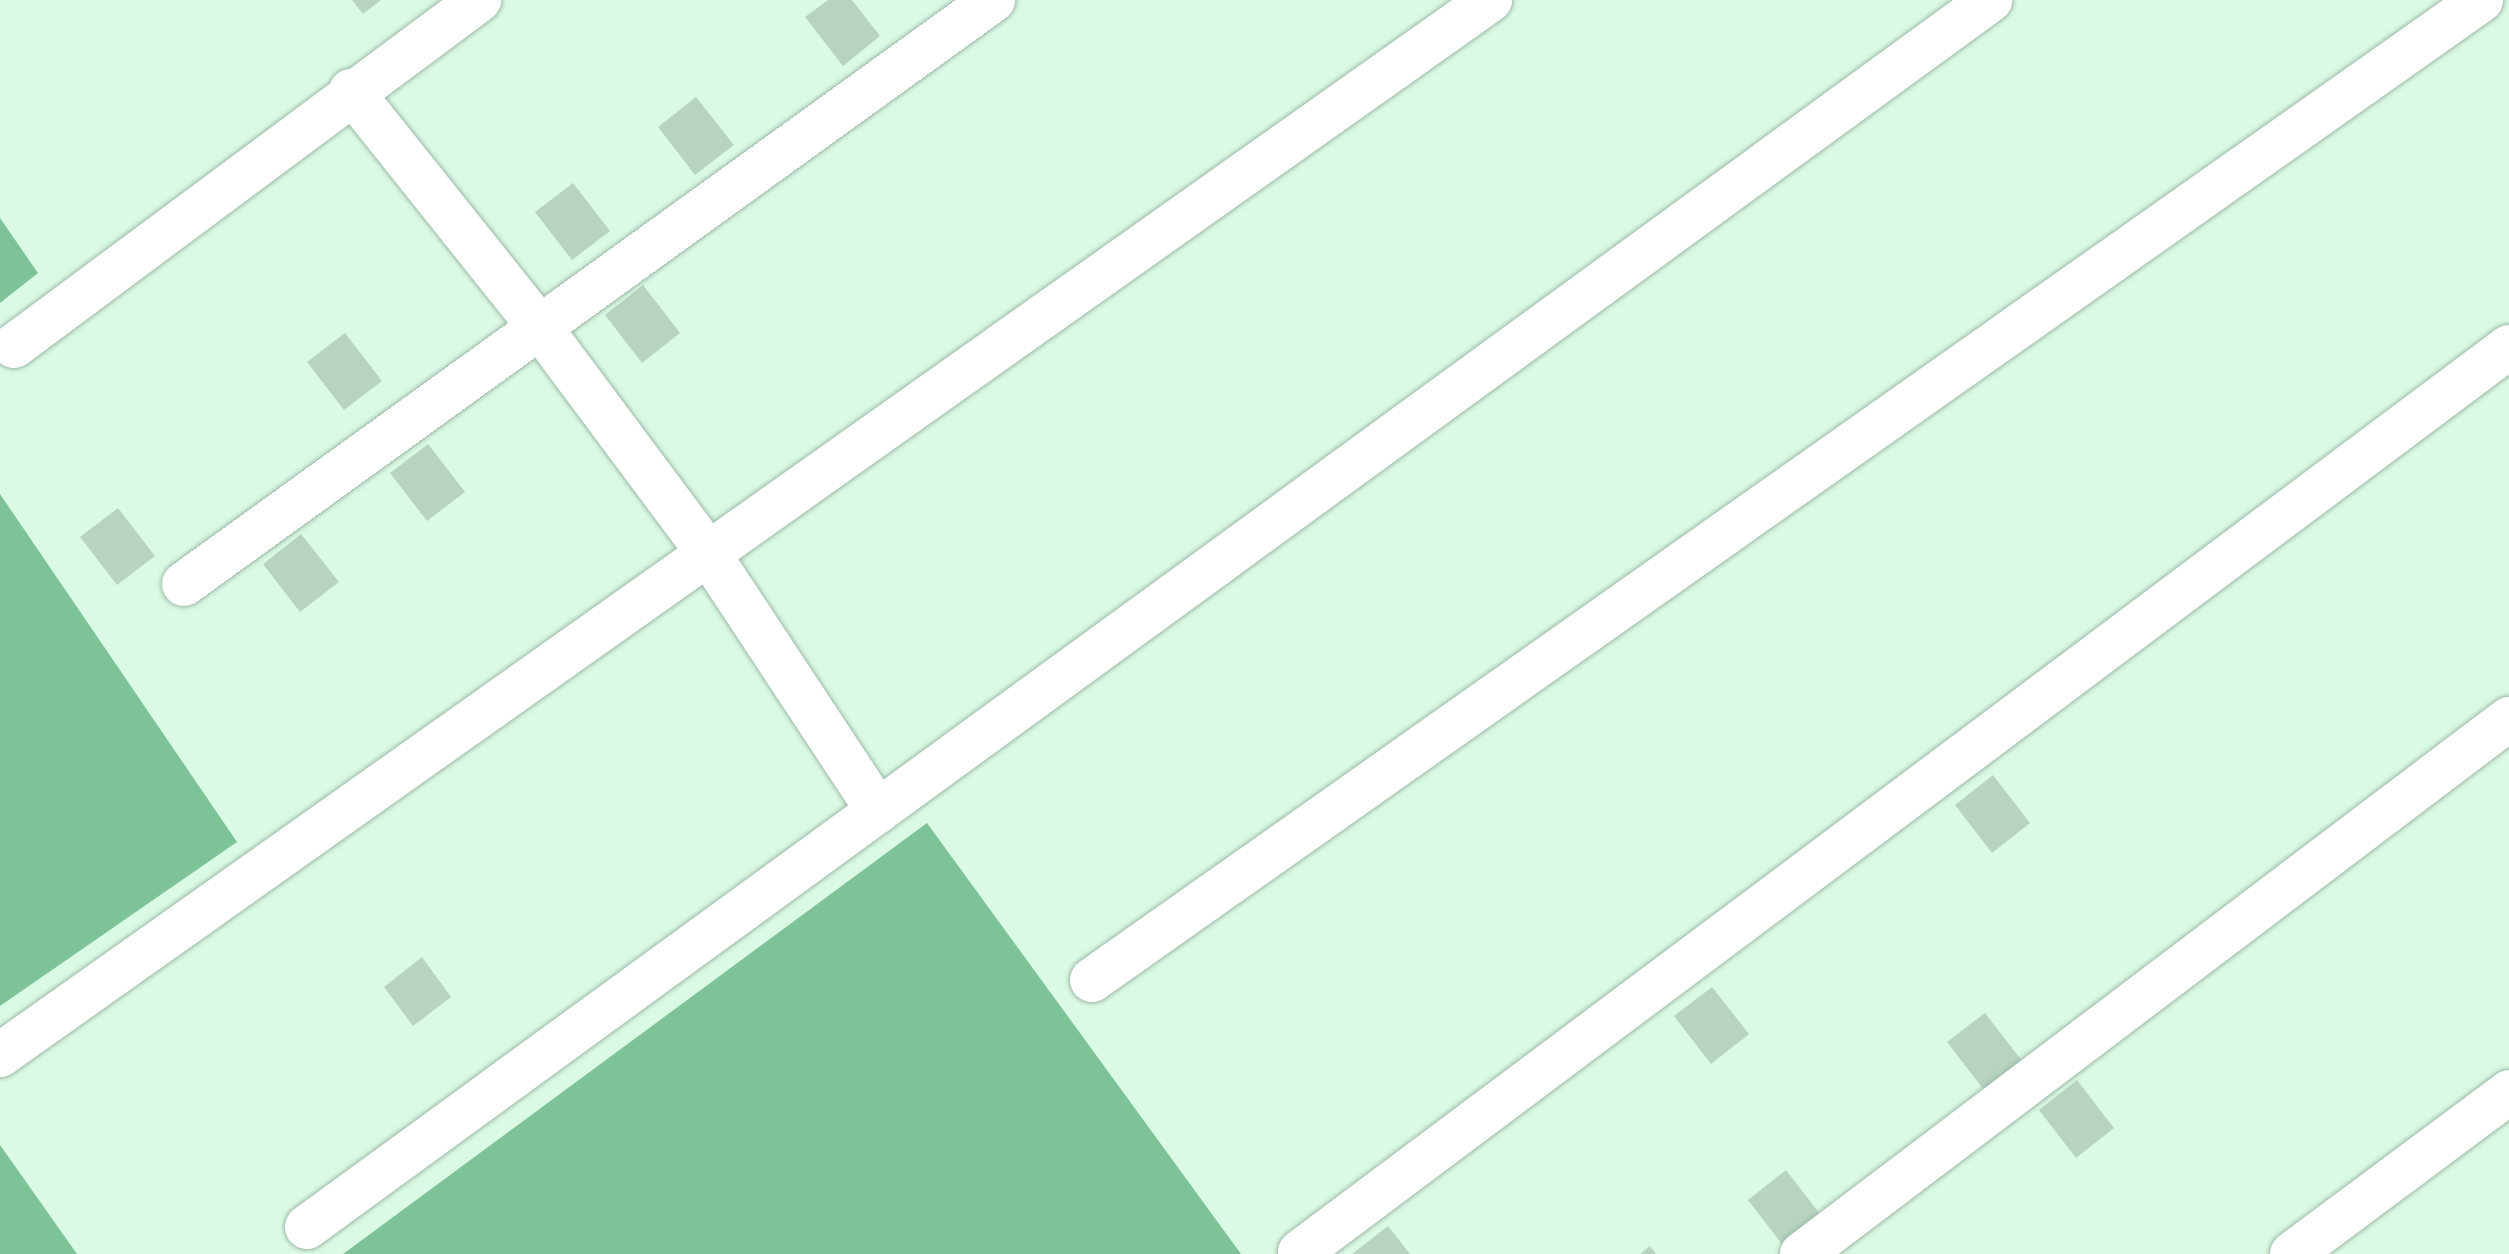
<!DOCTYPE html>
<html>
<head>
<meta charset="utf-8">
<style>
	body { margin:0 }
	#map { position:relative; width:2509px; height:1254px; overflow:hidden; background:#dbfae6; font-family:"IBM Plex Sans",sans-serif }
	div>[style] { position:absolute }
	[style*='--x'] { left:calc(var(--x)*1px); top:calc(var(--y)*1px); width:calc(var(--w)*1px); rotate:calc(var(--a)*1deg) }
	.forest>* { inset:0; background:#7ec298 }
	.building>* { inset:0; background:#b6d4c0 }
	.roads { filter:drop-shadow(0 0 2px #9cb9a6) drop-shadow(0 0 2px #9cb9a6) }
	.minor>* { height:44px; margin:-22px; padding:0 22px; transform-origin:22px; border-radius:22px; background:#fff }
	span { translate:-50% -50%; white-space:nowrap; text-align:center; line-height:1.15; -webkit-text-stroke:8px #fff; paint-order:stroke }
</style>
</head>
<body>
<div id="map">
	<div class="forest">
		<div style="clip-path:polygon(0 218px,38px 273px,0 303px)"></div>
		<div style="clip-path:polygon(0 494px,237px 842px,0 1006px)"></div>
		<div style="clip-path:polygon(927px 823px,1241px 1254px,343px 1254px)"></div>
		<div style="clip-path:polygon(0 1145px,77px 1254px,0 1254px)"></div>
	</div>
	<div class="building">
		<div style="clip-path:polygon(352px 0,381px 0,363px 14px)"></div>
		<div style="clip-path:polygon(828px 0,852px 0,880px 36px,843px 66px,805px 17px)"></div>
		<div style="clip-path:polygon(696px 97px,734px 145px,695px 175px,658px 127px)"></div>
		<div style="clip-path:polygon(573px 183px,610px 231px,572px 260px,535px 212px)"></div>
		<div style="clip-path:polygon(643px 285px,680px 333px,642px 363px,605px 315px)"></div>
		<div style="clip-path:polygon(345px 333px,382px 381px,344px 410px,307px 362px)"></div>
		<div style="clip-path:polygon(428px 444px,465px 492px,427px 521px,390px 473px)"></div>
		<div style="clip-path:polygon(118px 508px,155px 556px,117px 585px,80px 537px)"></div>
		<div style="clip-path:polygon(301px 534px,339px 582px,300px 612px,263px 564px)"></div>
		<div style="clip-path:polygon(1993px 775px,2030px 823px,1992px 853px,1955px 805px)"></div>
		<div style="clip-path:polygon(422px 957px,451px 997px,413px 1026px,384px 987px)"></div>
		<div style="clip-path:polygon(1712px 987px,1749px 1034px,1711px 1064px,1674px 1016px)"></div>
		<div style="clip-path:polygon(1985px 1013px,2022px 1061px,1984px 1090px,1947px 1042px)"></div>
		<div style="clip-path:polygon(2077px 1080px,2114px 1128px,2076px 1158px,2039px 1110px)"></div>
		<div style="clip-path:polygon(1786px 1170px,1823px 1218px,1785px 1248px,1748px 1200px)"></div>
		<div style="clip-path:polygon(1388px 1226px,1410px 1254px,1352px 1254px)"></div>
		<div style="clip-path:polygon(1650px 1246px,1656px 1254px,1640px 1254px)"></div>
	</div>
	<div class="roads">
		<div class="minor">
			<div style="--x:351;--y:91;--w:306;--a:51.4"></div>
			<div style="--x:542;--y:330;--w:278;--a:53.3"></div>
			<div style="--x:708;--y:553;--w:309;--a:56.6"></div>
			<div style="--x:14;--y:346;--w:580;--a:-36.65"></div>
			<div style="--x:184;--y:584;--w:998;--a:-35.82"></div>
			<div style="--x:1092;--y:980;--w:1700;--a:-35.2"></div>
			<div style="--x:0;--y:1055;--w:1826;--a:-35.3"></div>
			<div style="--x:307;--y:1227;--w:2083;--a:-36.09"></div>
			<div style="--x:1300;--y:1252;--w:1510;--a:-36.82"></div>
			<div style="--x:1802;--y:1254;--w:887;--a:-37.12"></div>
			<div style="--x:2292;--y:1254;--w:271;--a:-36.7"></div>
		</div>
	</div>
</div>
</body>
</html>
